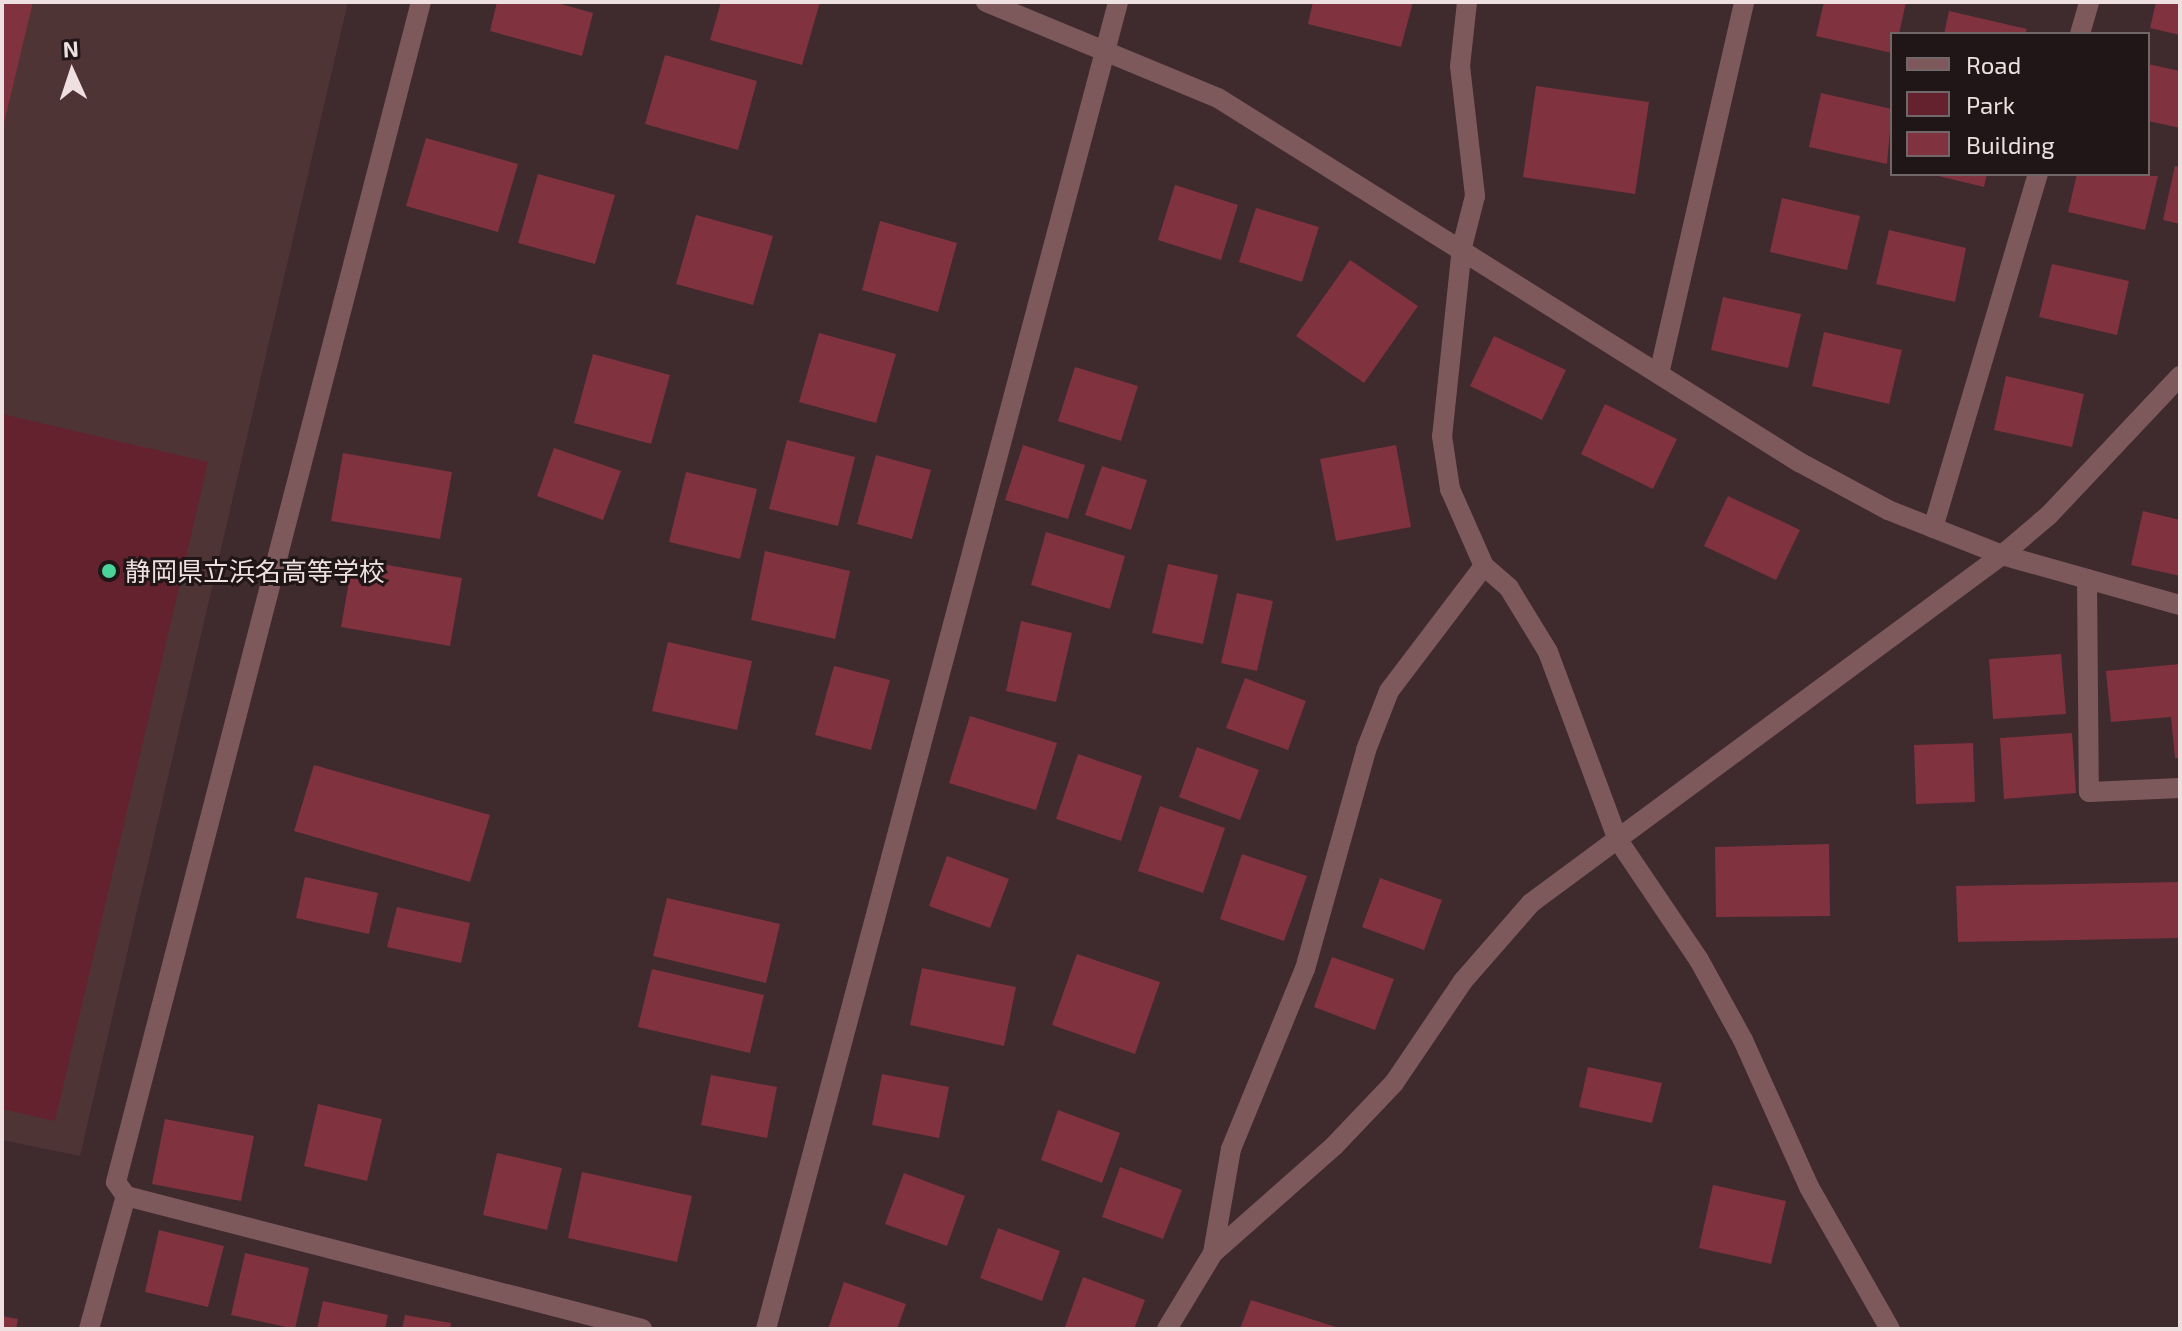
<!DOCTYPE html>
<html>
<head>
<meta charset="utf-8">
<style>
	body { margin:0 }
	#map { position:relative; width:2182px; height:1331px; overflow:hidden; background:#3f2a2d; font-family:"Exo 2","Noto Sans JP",sans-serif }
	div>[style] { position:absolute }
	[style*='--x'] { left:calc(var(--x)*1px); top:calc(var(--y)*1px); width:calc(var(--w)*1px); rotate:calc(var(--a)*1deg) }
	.built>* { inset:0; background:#4f3436 }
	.green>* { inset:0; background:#64222e }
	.building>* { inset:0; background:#80323f }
	.minor>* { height:20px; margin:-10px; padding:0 10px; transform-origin:10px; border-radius:10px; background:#7d595c }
	.dots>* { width:22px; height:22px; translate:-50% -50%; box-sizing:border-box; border:4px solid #201617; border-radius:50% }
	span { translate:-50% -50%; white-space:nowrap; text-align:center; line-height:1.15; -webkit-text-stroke:6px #201617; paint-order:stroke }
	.poi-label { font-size:26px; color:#eee0e1 }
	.left { translate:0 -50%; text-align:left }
	.frame { position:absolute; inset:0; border:4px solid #eee0e1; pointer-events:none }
	.legend { position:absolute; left:1890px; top:32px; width:260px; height:144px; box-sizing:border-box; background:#201617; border:2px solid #726768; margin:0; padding:10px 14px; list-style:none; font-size:24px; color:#eee0e1 }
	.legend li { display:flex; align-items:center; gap:16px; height:40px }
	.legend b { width:40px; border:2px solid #726768 }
	.north { position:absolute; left:32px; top:32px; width:80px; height:80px; -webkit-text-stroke:6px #201617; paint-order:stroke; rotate:357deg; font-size:22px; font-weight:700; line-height:32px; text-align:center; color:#eee0e1 }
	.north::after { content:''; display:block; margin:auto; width:28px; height:36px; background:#eee0e1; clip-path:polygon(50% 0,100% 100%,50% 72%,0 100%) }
</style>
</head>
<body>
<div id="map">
	<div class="built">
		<div style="clip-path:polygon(2px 2px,348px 2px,80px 1156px,2px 1140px)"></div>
	</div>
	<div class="green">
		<div style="clip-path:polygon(2px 414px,208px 462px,55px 1121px,2px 1109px)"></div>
	</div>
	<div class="building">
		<div style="clip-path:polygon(2px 2px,33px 2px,3px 127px,2px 127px)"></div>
		<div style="clip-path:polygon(497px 2px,554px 2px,593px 13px,582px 56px,490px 31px)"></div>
		<div style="clip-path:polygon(721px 2px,820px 2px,802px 65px,710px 40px)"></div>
		<div style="clip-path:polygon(1313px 2px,1413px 2px,1401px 47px,1308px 24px)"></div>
		<div style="clip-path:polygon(1824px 2px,1906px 2px,1899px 34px,1892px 34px,1892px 53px,1816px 36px)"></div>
		<div style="clip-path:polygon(2156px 2px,2180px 2px,2180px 35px,2150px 28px)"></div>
		<div style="clip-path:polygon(1949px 11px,2027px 29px,2025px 34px,1944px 34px)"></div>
		<div style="clip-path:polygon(665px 55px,757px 81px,738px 150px,645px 124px)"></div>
		<div style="clip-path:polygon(2148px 64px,2180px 71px,2180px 128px,2148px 121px)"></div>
		<div style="clip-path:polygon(1536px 86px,1649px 102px,1635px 194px,1523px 177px)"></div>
		<div style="clip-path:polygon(1821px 93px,1892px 109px,1887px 164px,1809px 147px)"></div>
		<div style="clip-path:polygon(426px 138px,518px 164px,498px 232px,406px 206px)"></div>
		<div style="clip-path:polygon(2175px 166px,2180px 167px,2180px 224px,2163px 220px)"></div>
		<div style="clip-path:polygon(538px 174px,615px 195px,595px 264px,518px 243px)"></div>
		<div style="clip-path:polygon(1930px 174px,1987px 174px,1984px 187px)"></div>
		<div style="clip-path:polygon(2077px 174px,2158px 176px,2145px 230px,2068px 212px)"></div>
		<div style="clip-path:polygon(1175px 185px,1238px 205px,1221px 260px,1158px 240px)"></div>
		<div style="clip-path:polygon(1782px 198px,1860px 216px,1847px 270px,1770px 252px)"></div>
		<div style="clip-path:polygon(1256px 208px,1319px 227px,1302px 282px,1239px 262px)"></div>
		<div style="clip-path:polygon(696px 215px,773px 236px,753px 305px,676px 284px)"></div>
		<div style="clip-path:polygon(880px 221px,957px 243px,938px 312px,862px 290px)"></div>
		<div style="clip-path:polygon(1889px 230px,1966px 248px,1955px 302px,1876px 284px)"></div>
		<div style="clip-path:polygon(1350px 260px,1418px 306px,1364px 383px,1296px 336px)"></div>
		<div style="clip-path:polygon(2052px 264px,2129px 281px,2117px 335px,2039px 317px)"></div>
		<div style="clip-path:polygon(1723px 297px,1801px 314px,1788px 368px,1711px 350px)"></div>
		<div style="clip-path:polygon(1824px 332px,1902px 350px,1889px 404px,1812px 386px)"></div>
		<div style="clip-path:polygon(819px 333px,896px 354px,876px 423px,799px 402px)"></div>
		<div style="clip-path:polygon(1494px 336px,1566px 370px,1542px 420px,1470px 386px)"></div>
		<div style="clip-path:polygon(593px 354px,670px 375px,651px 444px,574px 423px)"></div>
		<div style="clip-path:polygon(1075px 367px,1138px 386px,1121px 441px,1058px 421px)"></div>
		<div style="clip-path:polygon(2006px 376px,2084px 394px,2072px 447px,1994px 430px)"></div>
		<div style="clip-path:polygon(1605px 404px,1677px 439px,1653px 489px,1581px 454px)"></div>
		<div style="clip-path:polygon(787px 440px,855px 457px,838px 526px,769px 509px)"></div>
		<div style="clip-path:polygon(1023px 445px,1085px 465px,1068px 519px,1005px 500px)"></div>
		<div style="clip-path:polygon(1396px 445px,1411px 527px,1336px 541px,1320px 459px)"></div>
		<div style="clip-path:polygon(554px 448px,621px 471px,603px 520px,537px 496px)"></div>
		<div style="clip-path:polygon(343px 453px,452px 472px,440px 539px,331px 521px)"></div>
		<div style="clip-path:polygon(876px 455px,931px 470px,912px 539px,857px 524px)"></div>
		<div style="clip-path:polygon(1102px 466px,1147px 480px,1131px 530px,1085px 515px)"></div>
		<div style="clip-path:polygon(686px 472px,757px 489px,740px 559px,669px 542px)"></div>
		<div style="clip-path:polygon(1728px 496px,1800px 530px,1776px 580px,1704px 546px)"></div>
		<div style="clip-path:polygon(2143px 511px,2180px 520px,2180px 576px,2131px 565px)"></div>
		<div style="clip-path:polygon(1046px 532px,1125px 556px,1110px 609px,1031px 585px)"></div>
		<div style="clip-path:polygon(765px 551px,850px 571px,835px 639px,751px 620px)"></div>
		<div style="clip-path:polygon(353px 559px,462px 578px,450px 646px,341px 627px)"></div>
		<div style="clip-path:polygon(1168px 564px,1218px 575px,1203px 644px,1152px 633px)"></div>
		<div style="clip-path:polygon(1237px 593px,1273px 601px,1257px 671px,1221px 663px)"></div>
		<div style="clip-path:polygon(1021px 621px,1072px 633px,1056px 702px,1006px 691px)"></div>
		<div style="clip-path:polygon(668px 642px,752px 661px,737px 730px,652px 711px)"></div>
		<div style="clip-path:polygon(2061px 654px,2066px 714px,1993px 719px,1989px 659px)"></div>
		<div style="clip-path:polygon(2180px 664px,2180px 758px,2175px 758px,2171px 717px,2111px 722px,2106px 671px)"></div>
		<div style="clip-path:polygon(834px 666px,890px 680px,871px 750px,815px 735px)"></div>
		<div style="clip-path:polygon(1245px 678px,1306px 701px,1288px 750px,1226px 728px)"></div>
		<div style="clip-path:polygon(970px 716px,1057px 743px,1036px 810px,949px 783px)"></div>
		<div style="clip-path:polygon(2072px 733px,2076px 793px,2004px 799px,2000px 738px)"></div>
		<div style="clip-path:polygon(1973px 743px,1975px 802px,1916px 804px,1914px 745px)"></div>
		<div style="clip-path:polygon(1197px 747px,1259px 770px,1240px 820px,1179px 797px)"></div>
		<div style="clip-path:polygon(1078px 754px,1142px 776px,1121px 841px,1056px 819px)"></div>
		<div style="clip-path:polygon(314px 765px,490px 815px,470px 882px,294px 831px)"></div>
		<div style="clip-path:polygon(1160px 806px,1225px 828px,1203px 893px,1138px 871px)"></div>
		<div style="clip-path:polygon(1829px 844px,1830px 916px,1716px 917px,1715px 847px)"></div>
		<div style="clip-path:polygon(1242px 854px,1307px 876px,1284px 941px,1220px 919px)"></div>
		<div style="clip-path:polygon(947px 856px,1009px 879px,990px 928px,929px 906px)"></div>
		<div style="clip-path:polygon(305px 877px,378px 893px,369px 934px,296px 918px)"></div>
		<div style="clip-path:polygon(1380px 878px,1442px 900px,1424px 950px,1362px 927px)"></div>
		<div style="clip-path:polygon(2180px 882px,2180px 938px,1958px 942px,1956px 886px)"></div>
		<div style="clip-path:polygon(667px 898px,780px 924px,766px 983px,653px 956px)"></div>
		<div style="clip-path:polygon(397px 907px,470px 923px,461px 963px,387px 947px)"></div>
		<div style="clip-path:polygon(1077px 954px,1160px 982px,1135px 1054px,1052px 1025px)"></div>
		<div style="clip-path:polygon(1332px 957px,1394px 979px,1375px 1030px,1314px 1007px)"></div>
		<div style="clip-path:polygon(922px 968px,1016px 987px,1004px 1046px,910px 1025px)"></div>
		<div style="clip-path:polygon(652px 969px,764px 995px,750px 1053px,638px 1027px)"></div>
		<div style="clip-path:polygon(1588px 1067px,1662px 1083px,1652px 1123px,1579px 1107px)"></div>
		<div style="clip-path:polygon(882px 1074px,949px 1087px,939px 1138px,872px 1125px)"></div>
		<div style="clip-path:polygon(711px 1075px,777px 1087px,767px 1138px,701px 1125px)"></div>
		<div style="clip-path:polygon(318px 1104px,382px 1119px,367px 1181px,304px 1166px)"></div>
		<div style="clip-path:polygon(1058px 1110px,1120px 1133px,1102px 1183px,1041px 1160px)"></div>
		<div style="clip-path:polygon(165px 1119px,254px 1136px,241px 1201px,152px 1184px)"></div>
		<div style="clip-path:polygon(497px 1153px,562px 1168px,547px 1230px,483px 1215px)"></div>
		<div style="clip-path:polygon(1120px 1167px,1182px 1190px,1163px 1239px,1102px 1217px)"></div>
		<div style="clip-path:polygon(582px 1172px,692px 1196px,677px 1262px,568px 1238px)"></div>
		<div style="clip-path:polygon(904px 1173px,965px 1196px,947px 1246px,885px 1224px)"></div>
		<div style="clip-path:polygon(1713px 1185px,1786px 1201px,1771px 1264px,1699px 1248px)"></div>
		<div style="clip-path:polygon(998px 1228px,1060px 1251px,1042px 1301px,980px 1278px)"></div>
		<div style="clip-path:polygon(159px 1230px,224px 1246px,208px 1307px,145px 1292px)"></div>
		<div style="clip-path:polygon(245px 1253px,309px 1268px,295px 1329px,231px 1315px)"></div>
		<div style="clip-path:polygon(1083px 1277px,1145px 1300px,1134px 1329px,1065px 1327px)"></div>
		<div style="clip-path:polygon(844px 1282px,906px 1304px,897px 1329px,828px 1329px)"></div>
		<div style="clip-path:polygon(1251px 1300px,1339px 1328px,1338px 1329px,1240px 1329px)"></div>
		<div style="clip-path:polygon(323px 1301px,388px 1315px,385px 1329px,317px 1329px)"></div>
		<div style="clip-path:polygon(405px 1315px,451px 1323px,450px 1329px,402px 1329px)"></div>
		<div style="clip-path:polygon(2px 1316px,18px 1319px,16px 1329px,2px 1329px)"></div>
	</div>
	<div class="minor">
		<div style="--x:986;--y:2;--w:251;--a:22.5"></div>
		<div style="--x:1218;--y:98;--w:686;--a:32.07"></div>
		<div style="--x:1799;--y:462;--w:101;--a:28.3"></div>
		<div style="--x:1888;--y:510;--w:123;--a:21.5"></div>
		<div style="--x:2002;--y:555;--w:185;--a:15.7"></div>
		<div style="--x:1467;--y:2;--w:64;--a:96.2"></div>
		<div style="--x:1460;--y:66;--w:131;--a:83.4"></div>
		<div style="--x:1475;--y:196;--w:53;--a:104.3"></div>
		<div style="--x:1462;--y:247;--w:190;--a:96"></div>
		<div style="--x:1442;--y:436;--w:54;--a:81.4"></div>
		<div style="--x:1450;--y:489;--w:84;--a:66.2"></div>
		<div style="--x:1484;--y:566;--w:33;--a:41"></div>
		<div style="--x:1509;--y:588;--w:75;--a:58.6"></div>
		<div style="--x:1548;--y:652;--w:201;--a:69.6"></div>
		<div style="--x:1618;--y:840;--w:145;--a:56"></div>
		<div style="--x:1699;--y:960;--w:91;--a:61.2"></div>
		<div style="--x:1743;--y:1040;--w:161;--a:65.8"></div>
		<div style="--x:1809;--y:1187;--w:163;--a:60.3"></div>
		<div style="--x:2080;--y:34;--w:33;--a:-74"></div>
		<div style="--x:1659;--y:374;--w:382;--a:-77.1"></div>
		<div style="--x:1933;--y:528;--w:369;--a:-73.5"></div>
		<div style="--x:2087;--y:579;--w:213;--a:89.5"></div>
		<div style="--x:2089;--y:792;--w:91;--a:-2.5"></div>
		<div style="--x:126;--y:1196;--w:533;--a:14.45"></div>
		<div style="--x:1213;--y:1253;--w:106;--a:-80.2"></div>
		<div style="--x:1231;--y:1149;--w:195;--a:-67.7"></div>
		<div style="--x:1305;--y:969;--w:227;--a:-74.4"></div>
		<div style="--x:1366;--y:750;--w:63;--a:-68.7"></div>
		<div style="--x:1389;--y:691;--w:157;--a:-52.8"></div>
		<div style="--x:89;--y:1329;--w:138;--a:-74.5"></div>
		<div style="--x:126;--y:1196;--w:17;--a:-126"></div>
		<div style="--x:116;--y:1182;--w:1219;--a:-75.51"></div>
		<div style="--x:766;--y:1329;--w:1373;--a:-75.14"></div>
		<div style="--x:1167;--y:1329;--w:89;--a:-58.8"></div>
		<div style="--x:1213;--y:1253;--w:162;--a:-41.5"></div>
		<div style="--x:1334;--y:1146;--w:87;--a:-46.4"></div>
		<div style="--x:1394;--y:1083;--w:123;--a:-55.9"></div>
		<div style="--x:1463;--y:981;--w:103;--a:-48.9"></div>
		<div style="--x:1531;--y:903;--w:586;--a:-36.46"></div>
		<div style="--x:2002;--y:555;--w:62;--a:-40.4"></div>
		<div style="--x:2049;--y:515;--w:191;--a:-46.7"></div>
	</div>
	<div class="dots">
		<div style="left:109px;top:571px;background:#4ad49c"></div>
	</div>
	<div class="poi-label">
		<span class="left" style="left:125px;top:571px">静岡県立浜名高等学校</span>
	</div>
	<div class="frame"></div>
	<ul class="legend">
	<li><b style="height:10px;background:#7d595c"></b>Road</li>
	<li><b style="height:22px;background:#64222e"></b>Park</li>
	<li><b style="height:22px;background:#80323f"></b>Building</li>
	</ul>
	<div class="north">N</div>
</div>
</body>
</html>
